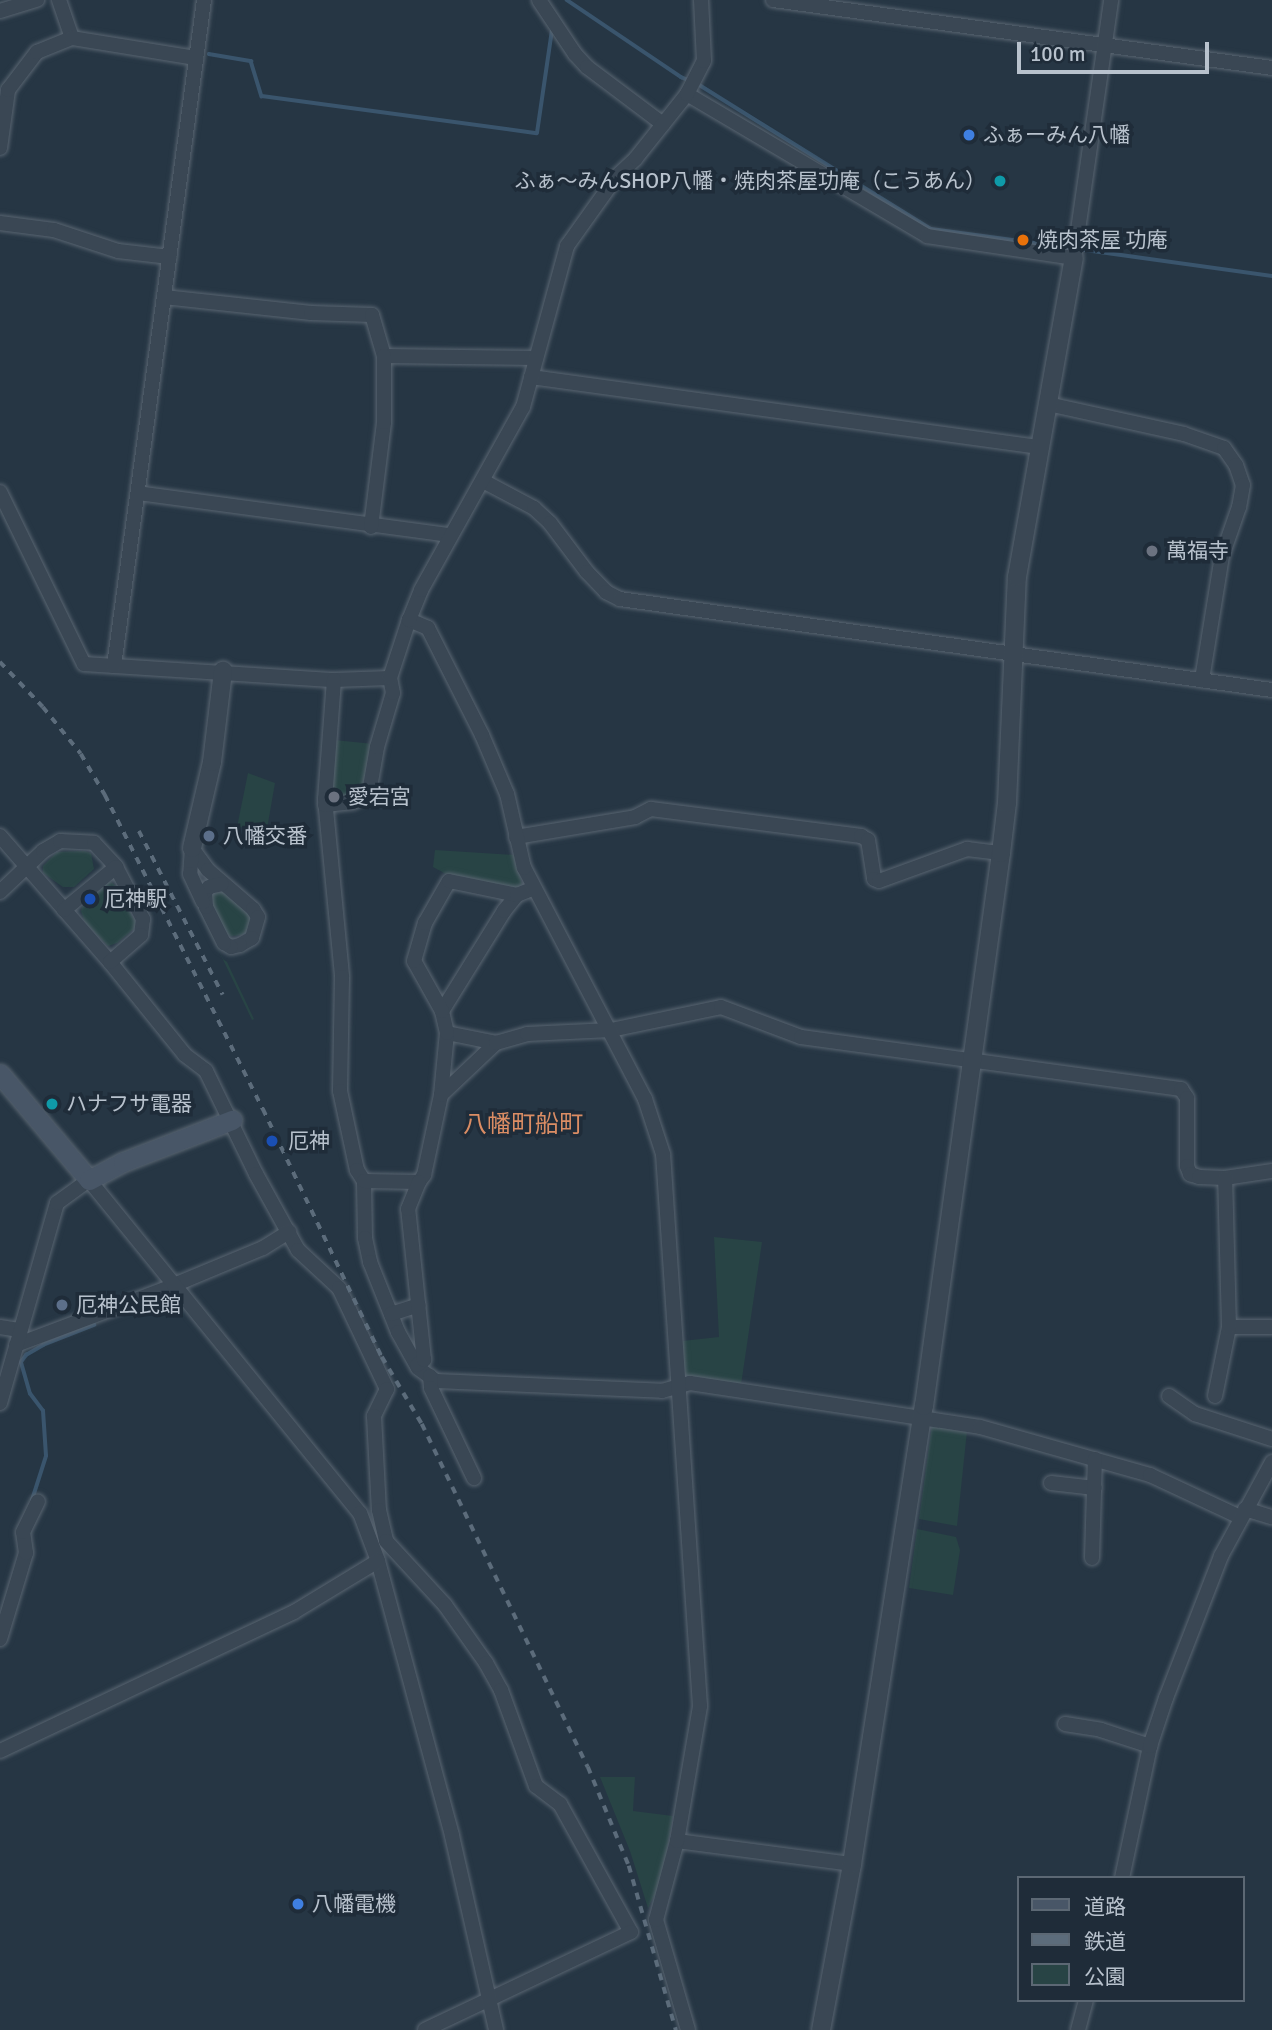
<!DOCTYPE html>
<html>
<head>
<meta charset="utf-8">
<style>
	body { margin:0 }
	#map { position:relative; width:1272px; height:2030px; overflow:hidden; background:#263644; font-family:Signika,"Noto Sans JP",sans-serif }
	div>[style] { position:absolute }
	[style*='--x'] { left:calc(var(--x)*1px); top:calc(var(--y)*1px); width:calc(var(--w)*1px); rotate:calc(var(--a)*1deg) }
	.green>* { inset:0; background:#284445 }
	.stream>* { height:3.5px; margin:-1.75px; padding:0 1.75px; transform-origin:1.75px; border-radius:1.75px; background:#3a556d }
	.roads { filter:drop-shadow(0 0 2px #596571) drop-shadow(0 0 2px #596571) }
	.minor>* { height:14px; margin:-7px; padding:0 7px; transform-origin:7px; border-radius:7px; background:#3a4754 }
	.tertiary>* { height:18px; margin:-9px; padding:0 9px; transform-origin:9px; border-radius:9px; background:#3a4754 }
	.secondary>* { height:19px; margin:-9.5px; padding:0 9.5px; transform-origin:9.5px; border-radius:9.5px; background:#485667 }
	.rail>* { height:3.5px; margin-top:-1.75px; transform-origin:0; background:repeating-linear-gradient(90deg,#5c6c7b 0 7px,transparent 0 14px) }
	.dots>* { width:19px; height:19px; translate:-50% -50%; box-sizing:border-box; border:4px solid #1f2c39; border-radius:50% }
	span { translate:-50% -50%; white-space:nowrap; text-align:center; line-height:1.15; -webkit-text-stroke:7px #1f2c39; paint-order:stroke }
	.poi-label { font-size:21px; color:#b8c2cd }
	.left { translate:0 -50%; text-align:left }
	.right { translate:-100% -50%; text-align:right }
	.quarter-label { font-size:24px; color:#db8d64 }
	.legend { position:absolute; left:1017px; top:1876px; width:228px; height:126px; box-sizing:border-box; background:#1f2c39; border:2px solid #5c6874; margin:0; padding:9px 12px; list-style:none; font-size:21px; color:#b8c2cd }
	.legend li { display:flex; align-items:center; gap:14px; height:35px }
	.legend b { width:35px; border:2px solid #5c6874 }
	.scale { position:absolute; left:1017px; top:42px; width:192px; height:32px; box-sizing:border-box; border:4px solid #b8c2cd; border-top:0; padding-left:9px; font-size:21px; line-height:24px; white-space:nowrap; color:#b8c2cd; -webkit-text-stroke:5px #1f2c39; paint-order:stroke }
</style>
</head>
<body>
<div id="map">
	<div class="green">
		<div style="clip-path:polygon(334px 740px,374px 744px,366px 790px,339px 803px,339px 793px,331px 793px)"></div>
		<div style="clip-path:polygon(248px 773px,275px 783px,267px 829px,237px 827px)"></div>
		<div style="clip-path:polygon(435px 850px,515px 855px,522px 884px,519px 889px,446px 874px,433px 867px)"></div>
		<div style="clip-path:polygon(84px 851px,91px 853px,94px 869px,74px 887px,63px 887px,43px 873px,43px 866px,57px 852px)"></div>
		<div style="clip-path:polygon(180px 870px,223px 959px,227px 962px,254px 1019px,252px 1020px)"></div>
		<div style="clip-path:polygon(110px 881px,118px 888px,136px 923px,135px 928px,117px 943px,108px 946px,85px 923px,81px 911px,82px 907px)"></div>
		<div style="clip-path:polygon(223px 891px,249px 914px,251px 921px,247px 932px,242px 935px,231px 936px,223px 932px,208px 895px)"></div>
		<div style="clip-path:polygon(714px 1237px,762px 1242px,741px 1385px,684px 1376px,682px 1341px,719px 1337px)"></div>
		<div style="clip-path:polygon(932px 1425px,967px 1431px,957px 1526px,919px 1519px)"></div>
		<div style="clip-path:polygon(917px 1529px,956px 1537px,960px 1550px,953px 1595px,909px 1588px)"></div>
		<div style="clip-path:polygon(600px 1777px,635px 1777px,633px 1811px,673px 1816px,662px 1881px,648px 1908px,630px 1851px)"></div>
	</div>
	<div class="stream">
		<div style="--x:567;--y:0;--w:138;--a:34"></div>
		<div style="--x:681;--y:77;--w:11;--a:22"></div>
		<div style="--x:209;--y:54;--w:43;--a:9.5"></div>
		<div style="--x:251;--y:61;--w:37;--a:73"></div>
		<div style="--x:262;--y:96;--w:277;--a:7.7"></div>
		<div style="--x:537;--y:133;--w:104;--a:-81.7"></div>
		<div style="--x:698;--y:84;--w:274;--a:31.9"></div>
		<div style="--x:931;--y:229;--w:141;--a:7.7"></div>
		<div style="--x:1078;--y:249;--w:196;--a:7.9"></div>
		<div style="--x:32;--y:1500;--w:46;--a:-72.3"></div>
		<div style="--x:46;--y:1456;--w:45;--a:-93.8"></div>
		<div style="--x:43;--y:1411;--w:21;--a:-127"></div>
		<div style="--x:30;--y:1394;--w:33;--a:-106"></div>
		<div style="--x:21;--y:1362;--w:9;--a:-54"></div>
		<div style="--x:26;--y:1355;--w:20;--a:-30"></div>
		<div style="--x:43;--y:1345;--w:55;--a:-21.4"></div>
	</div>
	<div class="roads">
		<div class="minor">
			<div style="--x:59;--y:0;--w:40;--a:71.1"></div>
			<div style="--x:539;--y:0;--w:65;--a:56.3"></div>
			<div style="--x:575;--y:54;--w:18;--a:47"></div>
			<div style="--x:587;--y:67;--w:95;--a:36.9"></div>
			<div style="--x:773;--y:0;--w:504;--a:7.76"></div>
			<div style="--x:0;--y:11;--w:39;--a:-17"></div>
			<div style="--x:687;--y:94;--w:279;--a:30.6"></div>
			<div style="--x:927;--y:236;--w:149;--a:8.5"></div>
			<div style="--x:1074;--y:258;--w:261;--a:-81.8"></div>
			<div style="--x:0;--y:148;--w:59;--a:-82.1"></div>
			<div style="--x:8;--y:90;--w:48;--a:-52.7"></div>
			<div style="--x:37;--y:52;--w:38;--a:-22"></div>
			<div style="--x:72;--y:38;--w:126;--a:9.2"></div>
			<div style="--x:0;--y:223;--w:54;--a:7.4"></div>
			<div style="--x:54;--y:230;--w:67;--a:18.2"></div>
			<div style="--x:118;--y:251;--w:52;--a:6.6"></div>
			<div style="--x:164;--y:297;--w:148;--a:6.2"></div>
			<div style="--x:311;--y:313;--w:61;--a:1.9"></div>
			<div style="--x:372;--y:315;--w:43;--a:73.7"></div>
			<div style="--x:384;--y:356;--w:152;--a:0.8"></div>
			<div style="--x:531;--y:377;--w:513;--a:7.85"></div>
			<div style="--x:1048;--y:404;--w:139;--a:12.4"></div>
			<div style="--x:1184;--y:434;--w:42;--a:19.3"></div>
			<div style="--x:1224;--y:448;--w:21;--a:55"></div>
			<div style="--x:1236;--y:465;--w:21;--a:71"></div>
			<div style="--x:1243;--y:485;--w:22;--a:100"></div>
			<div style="--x:1239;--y:507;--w:52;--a:109.1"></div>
			<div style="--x:1222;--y:556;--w:126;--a:99.2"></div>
			<div style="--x:483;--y:481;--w:58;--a:27.9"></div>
			<div style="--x:534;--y:508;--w:22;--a:43"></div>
			<div style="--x:550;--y:523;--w:61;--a:52.9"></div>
			<div style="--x:587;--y:572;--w:28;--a:46"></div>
			<div style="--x:606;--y:592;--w:16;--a:27"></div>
			<div style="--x:620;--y:599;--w:658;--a:7.95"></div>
			<div style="--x:0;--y:492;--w:191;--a:64"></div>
			<div style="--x:84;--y:664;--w:251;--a:3.7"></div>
			<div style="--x:334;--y:680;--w:56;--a:-2"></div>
			<div style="--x:138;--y:493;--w:315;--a:7.7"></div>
			<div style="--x:371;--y:527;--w:106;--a:-82.9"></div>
			<div style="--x:384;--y:422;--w:66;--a:-90"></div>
			<div style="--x:114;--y:666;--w:672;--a:-82.3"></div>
			<div style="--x:334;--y:680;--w:119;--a:94.3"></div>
			<div style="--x:325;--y:799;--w:179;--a:84.5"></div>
			<div style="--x:342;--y:977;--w:114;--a:91"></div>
			<div style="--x:340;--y:1091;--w:81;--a:77.9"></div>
			<div style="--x:357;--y:1170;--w:13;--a:58"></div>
			<div style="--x:364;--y:1181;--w:57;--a:89"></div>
			<div style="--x:365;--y:1238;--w:25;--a:78"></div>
			<div style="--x:370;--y:1262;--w:75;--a:68.2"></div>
			<div style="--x:398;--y:1332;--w:41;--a:60.9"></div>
			<div style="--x:418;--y:1368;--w:22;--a:36"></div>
			<div style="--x:436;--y:1381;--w:226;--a:2.5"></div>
			<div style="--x:662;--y:1391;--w:29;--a:-16"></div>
			<div style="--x:690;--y:1383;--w:293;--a:8.6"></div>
			<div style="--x:980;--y:1427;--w:177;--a:15.8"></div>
			<div style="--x:1150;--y:1475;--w:99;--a:25"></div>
			<div style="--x:325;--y:805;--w:28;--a:-6"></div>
			<div style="--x:353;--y:802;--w:18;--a:-29"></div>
			<div style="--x:369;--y:793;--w:47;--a:-80.1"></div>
			<div style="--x:377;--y:747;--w:56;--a:-73.5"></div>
			<div style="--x:393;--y:693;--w:15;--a:-101"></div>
			<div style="--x:390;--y:678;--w:61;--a:-71.9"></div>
			<div style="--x:0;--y:836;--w:167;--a:48.9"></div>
			<div style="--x:110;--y:962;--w:119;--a:51.1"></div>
			<div style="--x:185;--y:1055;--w:26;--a:37"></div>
			<div style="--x:206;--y:1071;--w:114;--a:64.1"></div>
			<div style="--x:256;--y:1174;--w:87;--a:61.1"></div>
			<div style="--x:298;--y:1250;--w:56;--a:42.8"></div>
			<div style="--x:339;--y:1288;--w:112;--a:64.6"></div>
			<div style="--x:387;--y:1389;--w:30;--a:116"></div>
			<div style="--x:374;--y:1416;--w:94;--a:87"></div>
			<div style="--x:379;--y:1510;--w:32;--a:77"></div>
			<div style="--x:386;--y:1541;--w:87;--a:47.3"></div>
			<div style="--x:445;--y:1605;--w:71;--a:54.7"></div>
			<div style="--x:486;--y:1663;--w:31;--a:61"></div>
			<div style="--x:501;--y:1690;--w:102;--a:70"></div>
			<div style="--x:536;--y:1786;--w:30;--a:37"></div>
			<div style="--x:560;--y:1804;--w:146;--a:61"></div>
			<div style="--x:631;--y:1932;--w:228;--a:154.6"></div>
			<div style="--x:516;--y:837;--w:121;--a:-9.5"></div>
			<div style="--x:635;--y:817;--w:18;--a:-27"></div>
			<div style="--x:651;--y:809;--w:212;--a:7.3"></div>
			<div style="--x:861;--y:836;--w:8;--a:30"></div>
			<div style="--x:868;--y:840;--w:39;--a:81"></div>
			<div style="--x:874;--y:879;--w:5;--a:22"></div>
			<div style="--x:879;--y:881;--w:94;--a:-20"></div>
			<div style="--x:967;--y:849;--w:34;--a:7"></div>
			<div style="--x:192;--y:848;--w:27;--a:54"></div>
			<div style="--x:208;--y:870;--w:60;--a:40.9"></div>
			<div style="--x:253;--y:909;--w:9;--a:58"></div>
			<div style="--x:258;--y:917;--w:22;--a:106"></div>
			<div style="--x:252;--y:938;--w:14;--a:150"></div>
			<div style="--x:240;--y:945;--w:9;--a:167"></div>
			<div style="--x:231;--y:947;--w:8;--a:-150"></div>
			<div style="--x:224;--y:943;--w:40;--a:-116.6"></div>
			<div style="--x:206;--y:907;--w:15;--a:-94"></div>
			<div style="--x:205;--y:892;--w:6;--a:-51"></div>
			<div style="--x:209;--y:887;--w:13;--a:-13"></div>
			<div style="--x:192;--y:848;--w:26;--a:94"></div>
			<div style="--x:190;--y:874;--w:31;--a:65"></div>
			<div style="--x:0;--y:892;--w:59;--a:-43.6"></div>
			<div style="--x:43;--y:851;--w:20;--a:-30"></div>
			<div style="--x:60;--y:841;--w:34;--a:3"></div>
			<div style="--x:94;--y:843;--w:33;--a:47"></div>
			<div style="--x:116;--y:867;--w:59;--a:62.6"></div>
			<div style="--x:143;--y:919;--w:16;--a:97"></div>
			<div style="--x:141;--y:935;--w:41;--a:138.9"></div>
			<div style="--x:64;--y:910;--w:67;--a:-39.6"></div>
			<div style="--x:442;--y:1011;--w:118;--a:-58.2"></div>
			<div style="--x:504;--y:911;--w:21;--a:-51"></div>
			<div style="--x:447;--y:1033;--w:50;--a:11.5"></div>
			<div style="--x:441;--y:1095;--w:62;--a:-84.5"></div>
			<div style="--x:447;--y:1033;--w:23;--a:-103"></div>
			<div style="--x:442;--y:1011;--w:57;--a:-119.2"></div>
			<div style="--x:414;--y:961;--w:40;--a:-74"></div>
			<div style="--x:425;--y:923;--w:48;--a:-60.3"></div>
			<div style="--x:449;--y:881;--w:69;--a:11.6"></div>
			<div style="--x:517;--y:895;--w:18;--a:-22"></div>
			<div style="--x:364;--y:1181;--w:55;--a:1"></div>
			<div style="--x:419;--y:1182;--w:9;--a:-54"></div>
			<div style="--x:424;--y:1175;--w:82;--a:-78"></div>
			<div style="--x:441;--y:1095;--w:76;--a:-43.4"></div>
			<div style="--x:496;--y:1043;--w:32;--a:-16"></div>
			<div style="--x:527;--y:1034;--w:84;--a:-2.7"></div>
			<div style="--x:611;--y:1030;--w:112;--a:-11.8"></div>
			<div style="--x:721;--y:1007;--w:85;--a:20.6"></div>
			<div style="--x:801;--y:1037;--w:384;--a:7.8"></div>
			<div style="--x:1181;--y:1089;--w:11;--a:56"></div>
			<div style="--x:1187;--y:1098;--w:68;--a:90"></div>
			<div style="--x:1187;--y:1166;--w:9;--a:69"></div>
			<div style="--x:1190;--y:1174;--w:9;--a:18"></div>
			<div style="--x:1199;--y:1177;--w:26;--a:2"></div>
			<div style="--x:1225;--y:1178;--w:48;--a:-8.5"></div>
			<div style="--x:174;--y:1285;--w:96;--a:-22.6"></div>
			<div style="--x:263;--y:1248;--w:31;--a:-32"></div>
			<div style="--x:391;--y:1314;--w:29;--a:-18"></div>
			<div style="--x:0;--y:1327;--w:20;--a:9"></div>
			<div style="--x:1229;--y:1327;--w:43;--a:0"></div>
			<div style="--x:16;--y:1345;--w:168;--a:-20.6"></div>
			<div style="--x:417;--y:1365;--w:9;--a:-36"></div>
			<div style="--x:424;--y:1360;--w:152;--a:-96"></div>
			<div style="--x:408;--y:1209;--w:29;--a:-68"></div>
			<div style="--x:430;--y:1376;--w:12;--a:85"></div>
			<div style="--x:431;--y:1388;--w:100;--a:64.5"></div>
			<div style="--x:1169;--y:1396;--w:32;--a:35"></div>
			<div style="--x:1195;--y:1414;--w:81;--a:18"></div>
			<div style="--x:1215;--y:1396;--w:70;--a:-78.5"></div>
			<div style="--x:1229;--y:1327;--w:149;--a:-91.5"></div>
			<div style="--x:0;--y:1403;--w:208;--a:-74.1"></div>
			<div style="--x:57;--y:1203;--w:39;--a:-36"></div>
			<div style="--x:89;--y:1180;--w:429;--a:50.9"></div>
			<div style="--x:360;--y:1513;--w:51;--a:69.4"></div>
			<div style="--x:378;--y:1561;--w:285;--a:74.9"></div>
			<div style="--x:452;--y:1836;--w:199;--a:77.2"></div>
			<div style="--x:1051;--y:1483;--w:44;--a:6.5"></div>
			<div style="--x:1245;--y:1509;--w:28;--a:17"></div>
			<div style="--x:1092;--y:1558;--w:99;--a:-88.3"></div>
			<div style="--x:0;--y:1639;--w:90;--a:-73.2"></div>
			<div style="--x:26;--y:1553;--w:21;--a:-98"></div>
			<div style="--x:23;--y:1532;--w:34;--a:-64"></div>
			<div style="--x:1065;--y:1724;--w:36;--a:9"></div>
			<div style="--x:1101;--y:1730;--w:52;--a:18.1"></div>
			<div style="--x:0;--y:1751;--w:325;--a:-25.3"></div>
			<div style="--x:294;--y:1612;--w:98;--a:-31.3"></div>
			<div style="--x:677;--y:1841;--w:177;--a:7.5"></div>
			<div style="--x:1122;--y:1878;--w:135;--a:-78"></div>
			<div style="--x:1150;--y:1746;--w:51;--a:-71.6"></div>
			<div style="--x:1166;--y:1698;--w:152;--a:-68.8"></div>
			<div style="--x:1221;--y:1556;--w:107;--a:-61.5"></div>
			<div style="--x:688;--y:2030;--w:115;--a:-106.2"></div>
			<div style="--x:656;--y:1920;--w:82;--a:-75.1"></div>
			<div style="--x:677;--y:1841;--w:137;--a:-80.3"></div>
			<div style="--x:700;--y:1706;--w:553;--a:-93.83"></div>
			<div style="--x:663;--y:1154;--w:58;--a:-108.1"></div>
			<div style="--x:645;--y:1099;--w:261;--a:-117.6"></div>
			<div style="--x:524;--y:868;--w:76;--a:-102.9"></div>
			<div style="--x:507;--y:794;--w:64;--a:-113"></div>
			<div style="--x:482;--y:735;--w:120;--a:-116.8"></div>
			<div style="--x:428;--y:628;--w:21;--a:-157"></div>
			<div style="--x:409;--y:620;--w:32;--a:-68"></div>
			<div style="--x:421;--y:590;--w:210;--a:-60.9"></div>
			<div style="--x:523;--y:407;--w:167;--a:-74.7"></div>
			<div style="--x:567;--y:246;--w:86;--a:-54.5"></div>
			<div style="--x:617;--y:176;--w:26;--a:-43"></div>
			<div style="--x:636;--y:158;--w:82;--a:-51.4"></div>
			<div style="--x:687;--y:94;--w:37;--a:-63"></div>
			<div style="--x:704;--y:61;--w:61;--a:-92.8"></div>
			<div style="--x:1078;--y:2030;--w:31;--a:-75"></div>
		</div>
		<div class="tertiary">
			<div style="--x:192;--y:848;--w:88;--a:-76.9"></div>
			<div style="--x:212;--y:762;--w:92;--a:-83.1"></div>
			<div style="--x:821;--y:2030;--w:169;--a:-79.4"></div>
			<div style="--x:852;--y:1864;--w:464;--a:-81.1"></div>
			<div style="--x:924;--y:1406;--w:558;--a:-82.07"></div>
			<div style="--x:1001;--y:853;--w:50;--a:-83.2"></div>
			<div style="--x:1007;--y:803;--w:226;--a:-87.5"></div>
			<div style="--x:1017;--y:577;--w:324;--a:-79.9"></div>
		</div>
		<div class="secondary">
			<div style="--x:0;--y:1074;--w:138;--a:50"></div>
			<div style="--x:89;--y:1180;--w:38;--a:-28"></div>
			<div style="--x:123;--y:1162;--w:117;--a:-21.1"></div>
		</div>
	</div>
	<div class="rail">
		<div style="--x:0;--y:662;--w:62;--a:46.3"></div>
		<div style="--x:43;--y:707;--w:60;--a:51"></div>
		<div style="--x:81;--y:754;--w:48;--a:59.7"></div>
		<div style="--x:105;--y:795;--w:352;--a:63.3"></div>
		<div style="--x:263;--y:1109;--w:275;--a:64.4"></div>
		<div style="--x:382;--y:1357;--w:78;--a:59.2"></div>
		<div style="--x:422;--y:1424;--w:381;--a:64.2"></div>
		<div style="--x:588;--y:1767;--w:107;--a:67.5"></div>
		<div style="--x:629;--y:1866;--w:171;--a:74"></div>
		<div style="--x:139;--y:831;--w:184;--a:62.9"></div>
	</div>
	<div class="dots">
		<div style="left:969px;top:135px;background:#3f7fe0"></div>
		<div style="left:1000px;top:181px;background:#0f9aa8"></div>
		<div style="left:1023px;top:240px;background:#e8710a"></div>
		<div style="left:1152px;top:551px;background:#6b7280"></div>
		<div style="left:334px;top:797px;background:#6b7280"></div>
		<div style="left:209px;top:836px;background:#5c6f8a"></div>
		<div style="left:90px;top:899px;background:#1a4fb4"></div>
		<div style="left:52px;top:1104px;background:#0f9aa8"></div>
		<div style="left:272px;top:1141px;background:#1a4fb4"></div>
		<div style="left:62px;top:1305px;background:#5c6f8a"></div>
		<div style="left:298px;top:1904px;background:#3f7fe0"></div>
	</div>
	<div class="poi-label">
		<span class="left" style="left:983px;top:135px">ふぁーみん八幡</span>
		<span class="right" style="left:986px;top:181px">ふぁ～みんSHOP八幡・焼肉茶屋功庵（こうあん）</span>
		<span class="left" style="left:1037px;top:240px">焼肉茶屋 功庵</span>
		<span class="left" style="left:1166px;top:551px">萬福寺</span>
		<span class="left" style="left:348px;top:797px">愛宕宮</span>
		<span class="left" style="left:223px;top:836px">八幡交番</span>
		<span class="left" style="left:104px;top:899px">厄神駅</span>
		<span class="left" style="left:66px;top:1104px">ハナフサ電器</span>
		<span class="left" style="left:288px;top:1141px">厄神</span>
		<span class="left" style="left:76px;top:1305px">厄神公民館</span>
		<span class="left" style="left:312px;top:1904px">八幡電機</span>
	</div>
	<div class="quarter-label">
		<span style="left:523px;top:1125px">八幡町船町</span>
	</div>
	<ul class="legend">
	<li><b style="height:9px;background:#485667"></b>道路</li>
	<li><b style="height:9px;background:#5c6c7b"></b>鉄道</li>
	<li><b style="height:19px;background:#284445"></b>公園</li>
	</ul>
	<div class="scale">100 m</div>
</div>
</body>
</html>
